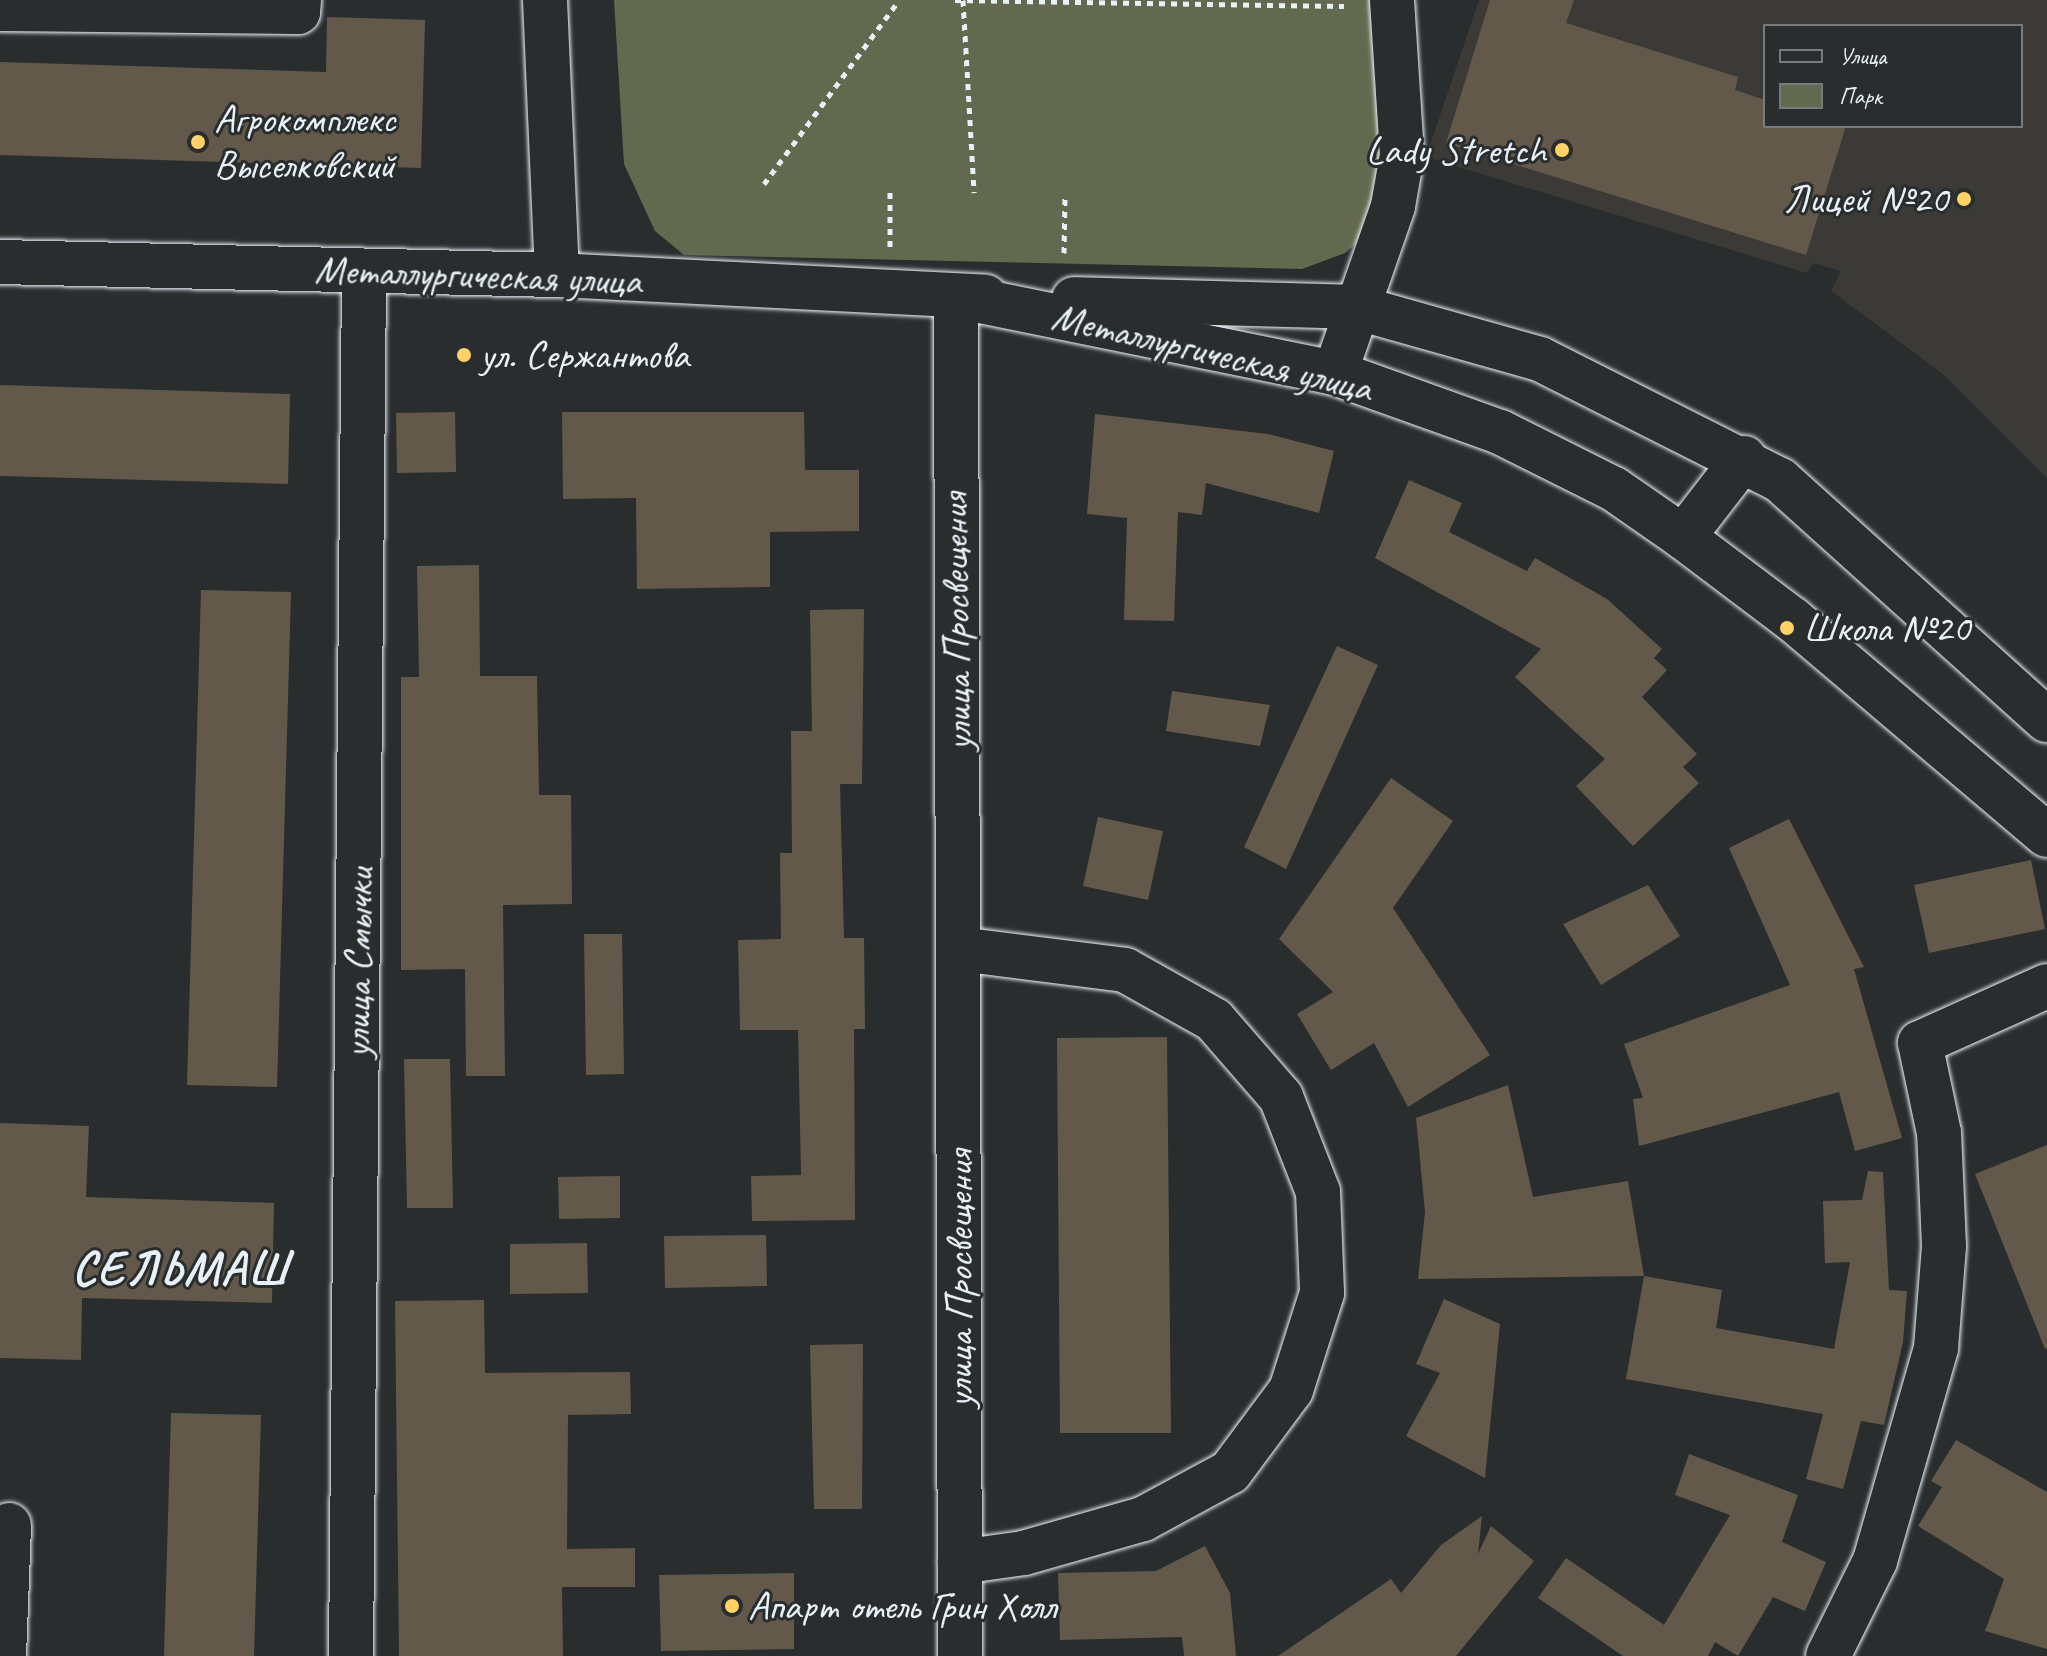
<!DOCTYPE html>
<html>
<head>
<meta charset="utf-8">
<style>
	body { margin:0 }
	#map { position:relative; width:2047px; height:1656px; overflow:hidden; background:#2a2d2e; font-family:Caveat,sans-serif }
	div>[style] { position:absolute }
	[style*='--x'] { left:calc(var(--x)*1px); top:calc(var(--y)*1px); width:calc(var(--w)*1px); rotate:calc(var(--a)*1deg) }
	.built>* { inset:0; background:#3b3a37 }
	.green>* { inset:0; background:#63694f }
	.building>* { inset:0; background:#63594b }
	.path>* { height:5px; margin-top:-2.5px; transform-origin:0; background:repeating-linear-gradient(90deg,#e8f1f8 0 6px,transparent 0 12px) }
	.roads { filter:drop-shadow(0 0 2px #e8f1f8) drop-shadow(0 0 2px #e8f1f8) }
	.minor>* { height:44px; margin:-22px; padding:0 22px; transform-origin:22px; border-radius:22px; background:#2a2d2e }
	.dots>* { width:22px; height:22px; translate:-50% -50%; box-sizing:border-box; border:4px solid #2a2d2e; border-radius:50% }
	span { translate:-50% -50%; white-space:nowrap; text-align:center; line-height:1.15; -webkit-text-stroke:6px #2a2d2e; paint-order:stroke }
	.poi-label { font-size:40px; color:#e8f1f8 }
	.left { translate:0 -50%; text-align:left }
	.right { translate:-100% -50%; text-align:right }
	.street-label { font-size:40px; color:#e8f1f8 }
	.district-label { font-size:48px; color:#e8f1f8; font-weight:700; letter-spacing:2px }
	.legend { position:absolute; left:1763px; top:24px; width:260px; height:104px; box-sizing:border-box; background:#2a2d2e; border:2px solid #767b7f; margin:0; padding:10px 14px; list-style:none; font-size:24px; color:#e8f1f8 }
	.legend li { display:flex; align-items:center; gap:16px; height:40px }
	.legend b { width:40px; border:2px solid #767b7f }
</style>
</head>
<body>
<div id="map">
	<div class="built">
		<div style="clip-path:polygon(evenodd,1479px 0,2047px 0,2047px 478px,1943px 374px,1831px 291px,1841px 271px,1813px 263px,1807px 273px,1426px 157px,1479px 0,1765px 26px,2021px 26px,2021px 126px,1765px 126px,1765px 26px)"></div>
	</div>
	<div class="green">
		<div style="clip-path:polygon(614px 0,1381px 0,1387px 176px,1364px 237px,1345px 253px,1302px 269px,684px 255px,655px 231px,624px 164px)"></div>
	</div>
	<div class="building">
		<div style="clip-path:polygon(1490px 0,1574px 0,1566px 23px,1738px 77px,1735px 90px,1765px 100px,1765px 126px,1846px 126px,1806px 255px,1446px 143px)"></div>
		<div style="clip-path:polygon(327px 17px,425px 20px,421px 168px,0 155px,0 62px,326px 72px)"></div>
		<div style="clip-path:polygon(0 385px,290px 394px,288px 484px,0 476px)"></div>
		<div style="clip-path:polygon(455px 412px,456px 472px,397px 473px,396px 413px)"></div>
		<div style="clip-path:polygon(562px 412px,804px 412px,805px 470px,859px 470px,859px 531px,770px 532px,770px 587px,637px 589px,636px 498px,563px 499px)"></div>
		<div style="clip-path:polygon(1095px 414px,1268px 434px,1334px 451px,1319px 513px,1206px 483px,1202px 515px,1178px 512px,1174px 621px,1124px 620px,1127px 518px,1087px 514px)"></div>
		<div style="clip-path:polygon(1409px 480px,1462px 503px,1449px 532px,1527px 571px,1535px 558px,1607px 599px,1662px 649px,1654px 658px,1667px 670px,1642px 697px,1697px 754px,1683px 767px,1699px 783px,1633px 846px,1576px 786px,1605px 759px,1515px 677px,1541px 649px,1375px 558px)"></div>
		<div style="clip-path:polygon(479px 565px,480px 676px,537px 676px,539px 795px,571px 795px,572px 904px,503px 905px,505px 1076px,466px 1076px,465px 969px,401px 970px,401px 677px,419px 677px,417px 566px)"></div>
		<div style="clip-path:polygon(201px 590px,291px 592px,277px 1087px,187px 1085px)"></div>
		<div style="clip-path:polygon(864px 609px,862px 784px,840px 784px,844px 938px,864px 938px,865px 1029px,854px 1029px,855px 1220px,752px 1221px,751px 1176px,801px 1175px,798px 1030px,740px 1030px,738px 940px,781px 939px,780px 853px,792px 853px,791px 731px,812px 731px,810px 610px)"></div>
		<div style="clip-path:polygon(1337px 646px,1378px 665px,1286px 869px,1244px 847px)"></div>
		<div style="clip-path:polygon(1172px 691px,1270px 705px,1260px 746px,1166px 731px)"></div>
		<div style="clip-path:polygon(1391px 778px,1453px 821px,1393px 908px,1490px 1055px,1408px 1107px,1374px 1043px,1331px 1070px,1297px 1014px,1333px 992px,1279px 939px)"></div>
		<div style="clip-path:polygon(1098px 817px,1163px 831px,1148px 900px,1083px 886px)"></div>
		<div style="clip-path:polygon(1789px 819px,1864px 967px,1854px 969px,1902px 1138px,1855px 1151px,1839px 1092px,1639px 1146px,1633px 1099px,1643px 1098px,1624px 1044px,1790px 985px,1729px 848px)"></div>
		<div style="clip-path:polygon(2031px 860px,2045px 929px,1929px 953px,1914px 885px)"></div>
		<div style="clip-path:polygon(1648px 885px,1680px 936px,1601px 985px,1563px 924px)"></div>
		<div style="clip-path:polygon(584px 934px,622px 934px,624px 1074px,586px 1075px)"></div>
		<div style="clip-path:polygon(1167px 1037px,1171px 1433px,1060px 1433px,1057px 1038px)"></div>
		<div style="clip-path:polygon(404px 1059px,450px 1059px,453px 1208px,407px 1208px)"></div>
		<div style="clip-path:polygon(1508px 1085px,1533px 1197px,1628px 1181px,1644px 1276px,1722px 1290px,1716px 1328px,1834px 1349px,1850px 1262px,1825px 1263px,1823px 1201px,1862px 1200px,1868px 1171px,1883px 1172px,1889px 1290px,1907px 1291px,1903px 1342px,1884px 1425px,1861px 1421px,1843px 1489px,1806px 1479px,1823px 1414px,1626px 1379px,1644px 1276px,1418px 1279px,1425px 1212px,1416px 1118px)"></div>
		<div style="clip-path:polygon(0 1123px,89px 1126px,86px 1197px,274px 1203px,272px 1303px,82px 1298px,81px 1360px,0 1358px)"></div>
		<div style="clip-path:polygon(2047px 1145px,2047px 1348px,2045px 1349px,1975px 1174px)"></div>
		<div style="clip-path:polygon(620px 1176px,620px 1218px,559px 1219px,558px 1177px)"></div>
		<div style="clip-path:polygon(766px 1235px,767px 1286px,665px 1288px,664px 1236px)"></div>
		<div style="clip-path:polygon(587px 1243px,588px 1293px,510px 1294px,510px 1244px)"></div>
		<div style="clip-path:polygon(1444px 1299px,1500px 1324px,1485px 1478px,1406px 1436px,1440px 1373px,1416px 1364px)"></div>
		<div style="clip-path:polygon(484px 1300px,485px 1373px,630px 1372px,631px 1414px,568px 1415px,567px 1549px,635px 1548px,635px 1587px,562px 1587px,563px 1656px,399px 1656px,395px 1301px)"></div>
		<div style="clip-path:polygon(863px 1344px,862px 1509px,814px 1509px,810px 1345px)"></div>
		<div style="clip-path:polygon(171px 1413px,261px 1415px,254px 1656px,164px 1656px)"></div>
		<div style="clip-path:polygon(1956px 1440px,2047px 1492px,2047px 1649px,1985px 1631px,2004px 1579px,1918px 1526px,1942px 1487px,1931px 1481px)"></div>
		<div style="clip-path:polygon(1689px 1454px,1798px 1495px,1782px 1542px,1826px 1562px,1805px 1611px,1773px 1597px,1738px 1656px,1715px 1642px,1708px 1656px,1623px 1656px,1538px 1598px,1566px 1558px,1664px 1625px,1730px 1515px,1675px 1495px)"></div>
		<div style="clip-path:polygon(1482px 1516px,1478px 1554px,1491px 1526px,1534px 1561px,1456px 1656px,1278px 1656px,1391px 1579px,1401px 1593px,1441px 1545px)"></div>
		<div style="clip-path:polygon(1205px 1546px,1230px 1593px,1236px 1656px,1184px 1656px,1182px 1637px,1060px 1640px,1058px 1573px,1156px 1571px)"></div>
		<div style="clip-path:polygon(794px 1573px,794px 1649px,661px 1651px,659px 1575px)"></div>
	</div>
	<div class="path">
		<div style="--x:955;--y:0;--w:389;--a:0.9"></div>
		<div style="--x:963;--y:0;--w:193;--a:86.7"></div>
		<div style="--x:764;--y:184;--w:228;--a:-53.7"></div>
		<div style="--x:890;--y:247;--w:58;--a:-90"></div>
		<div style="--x:1064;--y:253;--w:57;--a:-89"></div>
	</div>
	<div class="roads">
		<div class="minor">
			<div style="--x:545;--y:0;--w:275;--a:87.5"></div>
			<div style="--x:0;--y:9;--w:298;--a:0.6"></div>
			<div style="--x:298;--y:12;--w:12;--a:-85"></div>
			<div style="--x:0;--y:262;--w:557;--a:1.34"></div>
			<div style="--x:557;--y:275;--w:429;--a:2.9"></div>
			<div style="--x:1074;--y:299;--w:281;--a:1.6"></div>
			<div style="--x:1355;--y:307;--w:192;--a:15.7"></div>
			<div style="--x:1540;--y:359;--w:269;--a:26.8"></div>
			<div style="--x:1780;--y:480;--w:359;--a:42"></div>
			<div style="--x:1335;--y:373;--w:177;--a:-70.8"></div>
			<div style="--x:1393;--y:206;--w:52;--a:-80"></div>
			<div style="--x:1402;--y:155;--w:155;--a:-93.7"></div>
			<div style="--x:1683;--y:537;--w:100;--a:-52.3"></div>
			<div style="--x:959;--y:949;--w:167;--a:7.2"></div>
			<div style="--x:1125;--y:970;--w:102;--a:29.3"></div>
			<div style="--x:1214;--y:1020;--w:102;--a:49"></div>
			<div style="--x:1281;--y:1097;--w:102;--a:68.7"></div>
			<div style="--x:1318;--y:1192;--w:101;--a:87.7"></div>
			<div style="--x:1322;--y:1293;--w:102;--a:107.7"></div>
			<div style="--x:1291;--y:1390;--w:102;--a:126.6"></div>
			<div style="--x:1230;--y:1472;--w:99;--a:151.6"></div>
			<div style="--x:1143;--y:1519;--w:124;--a:164.1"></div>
			<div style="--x:1024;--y:1553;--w:65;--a:172"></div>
			<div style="--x:4;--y:1656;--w:131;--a:-87.8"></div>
			<div style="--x:351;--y:1656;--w:1385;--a:-89.46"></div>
			<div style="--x:960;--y:1656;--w:1360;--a:-90.17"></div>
			<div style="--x:956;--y:296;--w:387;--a:11.5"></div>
			<div style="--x:1335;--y:373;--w:175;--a:19.7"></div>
			<div style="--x:1500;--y:432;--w:127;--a:26.6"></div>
			<div style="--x:1614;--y:489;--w:84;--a:34.8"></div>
			<div style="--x:1683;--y:537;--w:136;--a:37"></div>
			<div style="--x:1792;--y:619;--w:334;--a:40.3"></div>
			<div style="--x:1828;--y:1656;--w:106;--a:-63.7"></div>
			<div style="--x:1875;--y:1561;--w:222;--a:-74"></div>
			<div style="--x:1936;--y:1348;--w:102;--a:-85.5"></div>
			<div style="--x:1944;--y:1246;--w:113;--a:-92.5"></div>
			<div style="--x:1939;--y:1133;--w:92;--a:-101.9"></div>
			<div style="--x:1920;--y:1043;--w:139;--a:-24.2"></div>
		</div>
	</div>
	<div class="dots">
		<div style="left:198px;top:142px;background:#ffd166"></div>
		<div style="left:1562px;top:150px;background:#ffd166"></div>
		<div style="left:1964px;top:199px;background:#ffd166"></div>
		<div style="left:464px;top:355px;background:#ffd166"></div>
		<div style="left:1787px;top:628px;background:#ffd166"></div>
		<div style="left:732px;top:1606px;background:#ffd166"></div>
	</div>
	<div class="poi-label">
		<span class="left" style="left:214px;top:142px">Агрокомплекс<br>Выселковский</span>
		<span class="right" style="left:1546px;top:150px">Lady Stretch</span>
		<span class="right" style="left:1948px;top:199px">Лицей №20</span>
		<span class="left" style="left:480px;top:355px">ул. Сержантова</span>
		<span class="left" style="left:1803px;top:628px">Школа №20</span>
		<span class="left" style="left:748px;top:1606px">Апарт отель Грин Холл</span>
	</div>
	<div class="street-label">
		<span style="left:478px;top:275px;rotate:2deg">Металлургическая улица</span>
		<span style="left:1212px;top:352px;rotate:13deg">Металлургическая улица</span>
		<span style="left:956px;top:622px;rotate:-91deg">улица Просвещения</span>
		<span style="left:358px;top:963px;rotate:-89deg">улица Смычки</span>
		<span style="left:959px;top:1279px;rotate:-90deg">улица Просвещения</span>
	</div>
	<div class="district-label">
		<span style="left:181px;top:1269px">СЕЛЬМАШ</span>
	</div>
	<ul class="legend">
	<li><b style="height:10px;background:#2a2d2e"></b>Улица</li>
	<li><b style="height:22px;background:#63694f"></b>Парк</li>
	</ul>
</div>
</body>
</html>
